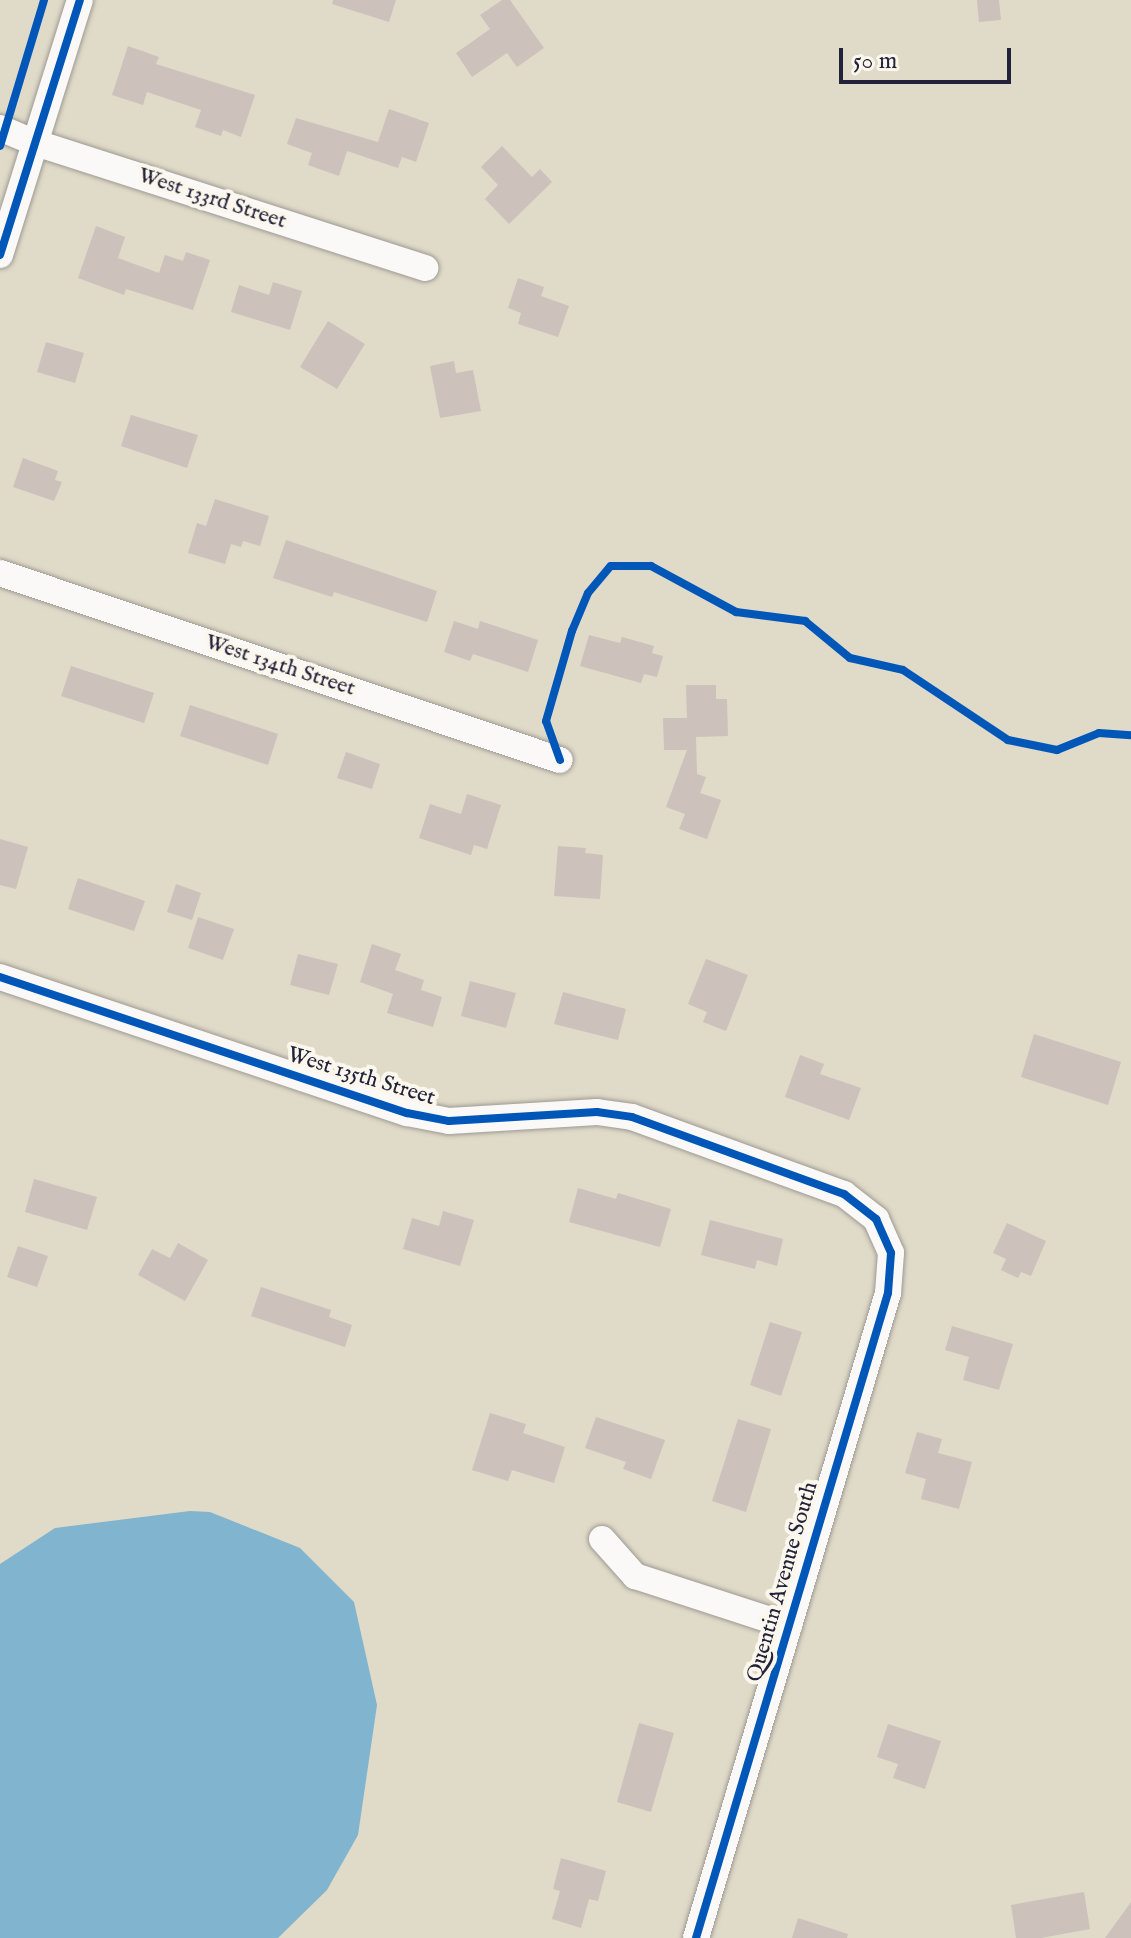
<!DOCTYPE html>
<html>
<head>
<meta charset="utf-8">
<style>
	body { margin:0 }
	#map { position:relative; width:1131px; height:1938px; overflow:hidden; background:#e0dac8; font-family:"IM FELL English",serif }
	div>[style] { position:absolute }
	[style*='--x'] { left:calc(var(--x)*1px); top:calc(var(--y)*1px); width:calc(var(--w)*1px); rotate:calc(var(--a)*1deg) }
	.water>* { inset:0; background:#81b4ce }
	.building>* { inset:0; background:#cdc1bc }
	.roads { filter:drop-shadow(0 0 2px #9d9a93) drop-shadow(0 0 2px #9d9a93) }
	.minor>* { height:26px; margin:-13px; padding:0 13px; transform-origin:13px; border-radius:13px; background:#faf9f7 }
	.cycleway>* { height:8px; margin:-4px; padding:0 4px; transform-origin:4px; border-radius:4px; background:#0057b8 }
	span { translate:-50% -50%; white-space:nowrap; text-align:center; line-height:1.15; -webkit-text-stroke:8px #fbf7ec; paint-order:stroke }
	.street-label { font-size:22px; color:#22223b }
	.scale { position:absolute; left:839px; top:48px; width:172px; height:36px; box-sizing:border-box; border:4px solid #22223b; border-top:0; padding-left:10px; font-size:24px; line-height:28px; white-space:nowrap; color:#22223b; -webkit-text-stroke:6px #fbf7ec; paint-order:stroke }
</style>
</head>
<body>
<div id="map">
	<div class="water">
		<div style="clip-path:polygon(190px 1511px,210px 1512px,300px 1548px,354px 1602px,377px 1705px,358px 1835px,327px 1890px,278px 1938px,0 1938px,0 1564px,55px 1528px)"></div>
	</div>
	<div class="building">
		<div style="clip-path:polygon(333px 0,396px 0,389px 22px,332px 4px)"></div>
		<div style="clip-path:polygon(502px 0,510px 0,544px 48px,517px 67px,507px 53px,472px 77px,456px 53px,490px 29px,480px 15px)"></div>
		<div style="clip-path:polygon(977px 0,999px 0,1001px 20px,979px 22px)"></div>
		<div style="clip-path:polygon(128px 46px,159px 57px,156px 64px,255px 95px,241px 137px,223px 130px,221px 136px,195px 127px,201px 110px,147px 92px,143px 105px,112px 95px)"></div>
		<div style="clip-path:polygon(389px 109px,429px 123px,416px 162px,402px 157px,398px 168px,347px 151px,339px 176px,308px 165px,312px 153px,287px 144px,296px 118px,378px 142px)"></div>
		<div style="clip-path:polygon(502px 146px,532px 177px,540px 169px,552px 182px,509px 224px,485px 199px,498px 185px,481px 167px)"></div>
		<div style="clip-path:polygon(96px 226px,125px 237px,118px 258px,159px 273px,165px 255px,183px 261px,186px 252px,210px 260px,193px 310px,126px 289px,124px 295px,78px 278px)"></div>
		<div style="clip-path:polygon(518px 278px,544px 287px,541px 296px,569px 306px,558px 337px,518px 324px,521px 313px,508px 308px)"></div>
		<div style="clip-path:polygon(273px 282px,302px 291px,290px 330px,231px 312px,239px 285px,269px 295px)"></div>
		<div style="clip-path:polygon(328px 321px,365px 344px,337px 389px,300px 367px)"></div>
		<div style="clip-path:polygon(46px 342px,84px 353px,75px 383px,37px 372px)"></div>
		<div style="clip-path:polygon(454px 361px,456px 373px,473px 370px,481px 411px,440px 418px,430px 366px)"></div>
		<div style="clip-path:polygon(131px 415px,198px 435px,187px 468px,121px 446px)"></div>
		<div style="clip-path:polygon(23px 458px,58px 471px,55px 480px,62px 482px,54px 501px,13px 487px)"></div>
		<div style="clip-path:polygon(215px 499px,269px 516px,260px 546px,243px 541px,241px 547px,231px 544px,225px 564px,188px 553px,197px 523px,206px 526px)"></div>
		<div style="clip-path:polygon(286px 540px,437px 591px,427px 622px,334px 592px,332px 597px,273px 578px)"></div>
		<div style="clip-path:polygon(454px 621px,478px 629px,480px 621px,538px 640px,528px 672px,473px 654px,470px 661px,444px 652px)"></div>
		<div style="clip-path:polygon(589px 635px,620px 643px,622px 637px,654px 646px,652px 653px,663px 656px,657px 677px,644px 674px,641px 683px,580px 666px)"></div>
		<div style="clip-path:polygon(71px 666px,154px 693px,144px 723px,61px 696px)"></div>
		<div style="clip-path:polygon(686px 685px,716px 685px,716px 699px,727px 699px,728px 736px,696px 737px,697px 774px,706px 777px,700px 793px,721px 800px,707px 839px,679px 829px,685px 814px,666px 807px,687px 750px,664px 750px,663px 718px,687px 718px)"></div>
		<div style="clip-path:polygon(190px 705px,278px 734px,268px 765px,180px 736px)"></div>
		<div style="clip-path:polygon(346px 752px,380px 764px,372px 789px,337px 778px)"></div>
		<div style="clip-path:polygon(467px 794px,501px 805px,487px 849px,474px 845px,471px 855px,419px 838px,430px 804px,461px 814px)"></div>
		<div style="clip-path:polygon(0 839px,28px 847px,16px 889px,0 885px)"></div>
		<div style="clip-path:polygon(558px 846px,586px 848px,585px 853px,603px 855px,600px 899px,554px 896px)"></div>
		<div style="clip-path:polygon(78px 878px,145px 901px,134px 931px,68px 909px)"></div>
		<div style="clip-path:polygon(176px 884px,201px 893px,192px 920px,167px 912px)"></div>
		<div style="clip-path:polygon(198px 917px,234px 929px,223px 960px,188px 948px)"></div>
		<div style="clip-path:polygon(372px 944px,401px 954px,395px 970px,424px 980px,421px 990px,442px 997px,433px 1027px,387px 1013px,393px 994px,360px 982px)"></div>
		<div style="clip-path:polygon(298px 954px,338px 964px,329px 995px,290px 985px)"></div>
		<div style="clip-path:polygon(706px 959px,748px 975px,726px 1031px,703px 1022px,707px 1012px,688px 1004px)"></div>
		<div style="clip-path:polygon(470px 981px,516px 993px,506px 1028px,461px 1016px)"></div>
		<div style="clip-path:polygon(563px 992px,626px 1009px,618px 1040px,554px 1024px)"></div>
		<div style="clip-path:polygon(1034px 1034px,1121px 1062px,1108px 1105px,1021px 1077px)"></div>
		<div style="clip-path:polygon(800px 1055px,824px 1064px,820px 1074px,861px 1088px,849px 1120px,785px 1097px)"></div>
		<div style="clip-path:polygon(34px 1179px,97px 1197px,87px 1230px,25px 1212px)"></div>
		<div style="clip-path:polygon(578px 1188px,616px 1199px,618px 1193px,671px 1209px,660px 1247px,569px 1222px)"></div>
		<div style="clip-path:polygon(443px 1211px,474px 1220px,460px 1266px,403px 1249px,412px 1218px,439px 1226px)"></div>
		<div style="clip-path:polygon(710px 1220px,783px 1239px,777px 1266px,757px 1260px,755px 1269px,701px 1255px)"></div>
		<div style="clip-path:polygon(1007px 1223px,1046px 1241px,1031px 1276px,1021px 1272px,1018px 1278px,1001px 1270px,1006px 1259px,993px 1253px)"></div>
		<div style="clip-path:polygon(178px 1243px,208px 1260px,185px 1301px,138px 1275px,152px 1249px,170px 1258px)"></div>
		<div style="clip-path:polygon(18px 1246px,48px 1256px,37px 1287px,7px 1277px)"></div>
		<div style="clip-path:polygon(261px 1287px,331px 1310px,329px 1317px,352px 1325px,345px 1347px,251px 1316px)"></div>
		<div style="clip-path:polygon(770px 1322px,802px 1332px,781px 1396px,750px 1385px)"></div>
		<div style="clip-path:polygon(952px 1326px,1013px 1344px,999px 1390px,963px 1380px,969px 1357px,945px 1350px)"></div>
		<div style="clip-path:polygon(490px 1413px,526px 1424px,523px 1433px,565px 1447px,554px 1483px,512px 1470px,508px 1481px,472px 1470px)"></div>
		<div style="clip-path:polygon(596px 1417px,665px 1440px,651px 1479px,623px 1469px,626px 1462px,585px 1448px)"></div>
		<div style="clip-path:polygon(738px 1419px,771px 1429px,746px 1512px,712px 1501px)"></div>
		<div style="clip-path:polygon(917px 1432px,942px 1439px,938px 1453px,972px 1462px,959px 1509px,921px 1499px,926px 1479px,905px 1473px)"></div>
		<div style="clip-path:polygon(639px 1723px,674px 1733px,651px 1812px,617px 1802px)"></div>
		<div style="clip-path:polygon(888px 1724px,941px 1741px,925px 1789px,893px 1778px,898px 1764px,877px 1757px)"></div>
		<div style="clip-path:polygon(561px 1858px,606px 1871px,598px 1901px,589px 1899px,581px 1928px,552px 1919px,560px 1891px,553px 1889px)"></div>
		<div style="clip-path:polygon(1084px 1892px,1090px 1929px,1041px 1938px,1016px 1938px,1011px 1905px)"></div>
		<div style="clip-path:polygon(1131px 1902px,1131px 1938px,1105px 1938px)"></div>
		<div style="clip-path:polygon(798px 1918px,848px 1934px,847px 1938px,792px 1938px)"></div>
	</div>
	<div class="roads">
		<div class="minor">
			<div style="--x:0;--y:128;--w:39;--a:23"></div>
			<div style="--x:36;--y:143;--w:409;--a:17.8"></div>
			<div style="--x:0;--y:255;--w:267;--a:-72.6"></div>
			<div style="--x:0;--y:573;--w:590;--a:18.47"></div>
			<div style="--x:0;--y:977;--w:429;--a:18.5"></div>
			<div style="--x:407;--y:1113;--w:43;--a:10.8"></div>
			<div style="--x:449;--y:1121;--w:148;--a:-3.5"></div>
			<div style="--x:597;--y:1112;--w:35;--a:8"></div>
			<div style="--x:632;--y:1117;--w:226;--a:20"></div>
			<div style="--x:844;--y:1194;--w:41;--a:38"></div>
			<div style="--x:876;--y:1219;--w:37;--a:66"></div>
			<div style="--x:891;--y:1253;--w:40;--a:94.3"></div>
			<div style="--x:888;--y:1293;--w:673;--a:106.58"></div>
			<div style="--x:602;--y:1539;--w:50;--a:48.3"></div>
			<div style="--x:635;--y:1576;--w:162;--a:18"></div>
		</div>
	</div>
	<div class="cycleway">
		<div style="--x:0;--y:146;--w:152;--a:-73.2"></div>
		<div style="--x:0;--y:255;--w:267;--a:-72.6"></div>
		<div style="--x:560;--y:760;--w:41;--a:-109.7"></div>
		<div style="--x:546;--y:721;--w:94;--a:-73.9"></div>
		<div style="--x:572;--y:631;--w:41;--a:-67.2"></div>
		<div style="--x:588;--y:593;--w:35;--a:-50"></div>
		<div style="--x:611;--y:566;--w:40;--a:0"></div>
		<div style="--x:651;--y:566;--w:97;--a:28.4"></div>
		<div style="--x:736;--y:612;--w:70;--a:7.4"></div>
		<div style="--x:805;--y:621;--w:58;--a:39.4"></div>
		<div style="--x:850;--y:658;--w:54;--a:12.8"></div>
		<div style="--x:903;--y:670;--w:126;--a:33.7"></div>
		<div style="--x:1008;--y:740;--w:50;--a:11.5"></div>
		<div style="--x:1057;--y:750;--w:45;--a:-22"></div>
		<div style="--x:1099;--y:733;--w:32;--a:4"></div>
		<div style="--x:0;--y:977;--w:429;--a:18.5"></div>
		<div style="--x:407;--y:1113;--w:43;--a:10.8"></div>
		<div style="--x:449;--y:1121;--w:148;--a:-3.5"></div>
		<div style="--x:597;--y:1112;--w:35;--a:8"></div>
		<div style="--x:632;--y:1117;--w:226;--a:20"></div>
		<div style="--x:844;--y:1194;--w:41;--a:38"></div>
		<div style="--x:876;--y:1219;--w:37;--a:66"></div>
		<div style="--x:891;--y:1253;--w:40;--a:94.3"></div>
		<div style="--x:888;--y:1293;--w:673;--a:106.58"></div>
	</div>
	<div class="street-label">
		<span style="left:212px;top:199px;rotate:18deg">West 133rd Street</span>
		<span style="left:280px;top:666px;rotate:18deg">West 134th Street</span>
		<span style="left:361px;top:1077px;rotate:17deg">West 135th Street</span>
		<span style="left:783px;top:1582px;rotate:-74deg">Quentin Avenue South</span>
	</div>
	<div class="scale">50 m</div>
</div>
</body>
</html>
